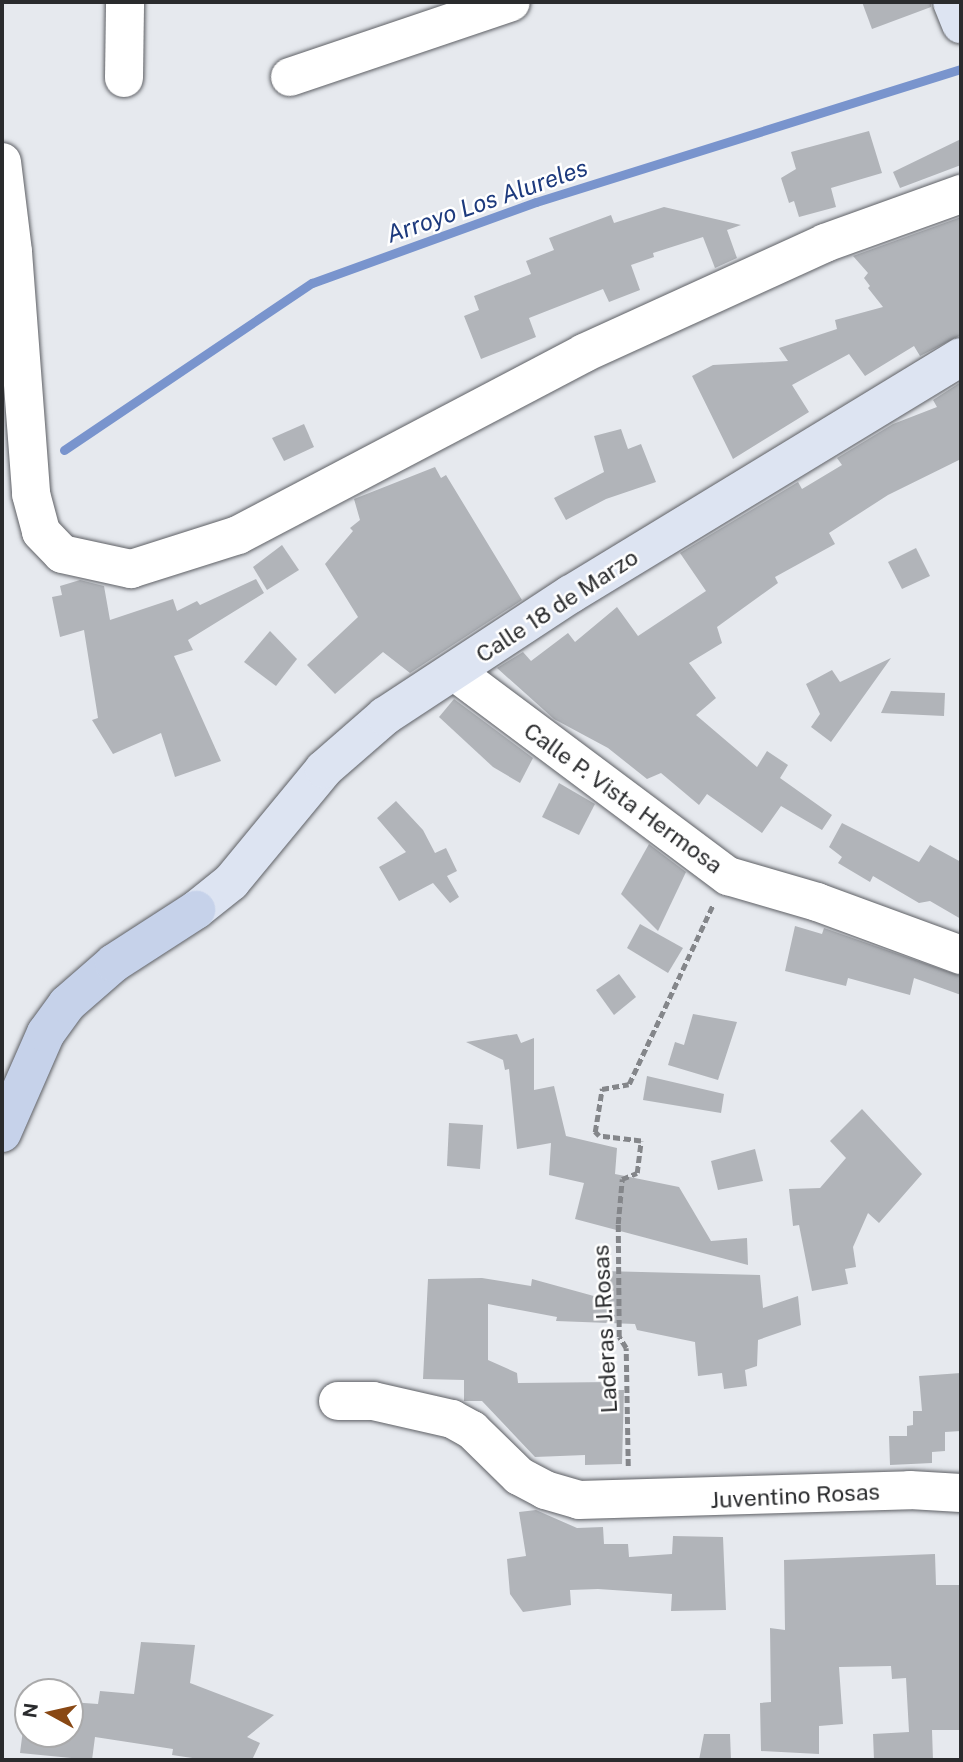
<!DOCTYPE html>
<html>
<head>
<meta charset="utf-8">
<style>
	body { margin:0 }
	#map { position:relative; width:963px; height:1762px; overflow:hidden; background:#e6e9ee; font-family:"Public Sans",sans-serif }
	div>[style] { position:absolute }
	[style*='--x'] { left:calc(var(--x)*1px); top:calc(var(--y)*1px); width:calc(var(--w)*1px); rotate:calc(var(--a)*1deg) }
	.stream>* { height:9px; margin:-4.5px; padding:0 4.5px; transform-origin:4.5px; border-radius:4.5px; background:#7994cd }
	.building>* { inset:0; background:#b1b4b9 }
	.path>* { height:4.5px; margin-top:-2.25px; transform-origin:0; background:repeating-linear-gradient(90deg,#84868a 0 7px,transparent 0 10.5px) }
	.roads { filter:drop-shadow(0 0 2px #5e6065) drop-shadow(0 0 2px #5e6065) }
	.minor>* { height:38px; margin:-19px; padding:0 19px; transform-origin:19px; border-radius:19px; background:#fff }
	.major>* { height:38px; margin:-19px; padding:0 19px; transform-origin:19px; border-radius:19px; background:#dde4f2 }
	.highway>* { height:38px; margin:-19px; padding:0 19px; transform-origin:19px; border-radius:19px; background:#c6d2ea }
	span { translate:-50% -50%; white-space:nowrap; text-align:center; line-height:1.15; -webkit-text-stroke:5px #fff; paint-order:stroke }
	.street-label { font-size:23px; color:#2a2b2d }
	.water-label { font-size:24px; color:#1d3a7d; font-style:italic }
	.frame { position:absolute; inset:0; border:4px solid #2a2b2d; pointer-events:none }
	.north { position:absolute; left:14px; top:1678px; width:70px; height:70px; box-sizing:border-box; background:#fff; border:2px solid #aaaaab; border-radius:50%; rotate:278deg; font-size:19px; font-weight:700; line-height:28px; text-align:center; color:#2a2b2d }
	.north::after { content:''; display:block; margin:auto; width:24px; height:32px; background:#894814; clip-path:polygon(50% 0,100% 100%,50% 72%,0 100%) }
</style>
</head>
<body>
<div id="map">
	<div class="stream">
		<div style="--x:64;--y:450;--w:299;--a:-34"></div>
		<div style="--x:312;--y:283;--w:238;--a:-19.9"></div>
		<div style="--x:536;--y:202;--w:445;--a:-17.4"></div>
	</div>
	<div class="building">
		<div style="clip-path:polygon(862px 2px,931px 2px,931px 7px,872px 29px)"></div>
		<div style="clip-path:polygon(869px 131px,882px 173px,831px 188px,836px 207px,799px 217px,794px 201px,789px 203px,781px 178px,796px 169px,791px 152px)"></div>
		<div style="clip-path:polygon(961px 139px,961px 165px,900px 188px,893px 172px)"></div>
		<div style="clip-path:polygon(664px 207px,741px 225px,727px 230px,737px 258px,715px 268px,703px 237px,653px 253px,654px 257px,631px 265px,640px 290px,609px 302px,603px 289px,529px 318px,536px 337px,481px 359px,464px 316px,479px 310px,474px 296px,531px 274px,526px 261px,554px 250px,549px 238px,611px 215px,614px 223px)"></div>
		<div style="clip-path:polygon(961px 217px,961px 335px,920px 356px,914px 346px,865px 376px,849px 354px,792px 385px,809px 412px,733px 459px,692px 376px,713px 365px,788px 361px,779px 348px,837px 329px,835px 320px,883px 307px,868px 288px,870px 286px,864px 278px,868px 273px,853px 256px)"></div>
		<div style="clip-path:polygon(961px 382px,961px 459px,888px 495px,829px 533px,835px 544px,775px 577px,778px 583px,717px 627px,722px 643px,689px 663px,716px 698px,696px 715px,757px 767px,767px 751px,788px 765px,780px 778px,832px 815px,822px 830px,781px 806px,762px 833px,707px 794px,699px 805px,661px 773px,647px 779px,608px 748px,554px 719px,497px 668px,523px 652px,531px 661px,568px 633px,575px 642px,617px 607px,638px 636px,706px 591px,680px 553px,798px 482px,802px 489px,842px 465px,837px 458px,893px 424px,937px 407px,933px 400px)"></div>
		<div style="clip-path:polygon(304px 424px,314px 447px,284px 461px,272px 438px)"></div>
		<div style="clip-path:polygon(621px 429px,628px 449px,641px 444px,656px 482px,606px 499px,566px 520px,554px 498px,604px 472px,594px 436px)"></div>
		<div style="clip-path:polygon(435px 467px,441px 478px,446px 475px,522px 600px,410px 673px,383px 652px,335px 694px,307px 665px,358px 617px,325px 564px,353px 531px,350px 528px,360px 520px,354px 499px)"></div>
		<div style="clip-path:polygon(282px 545px,299px 570px,267px 590px,253px 567px)"></div>
		<div style="clip-path:polygon(916px 548px,930px 576px,902px 589px,888px 562px)"></div>
		<div style="clip-path:polygon(256px 579px,264px 593px,188px 640px,193px 650px,174px 656px,221px 761px,175px 777px,161px 733px,113px 754px,92px 720px,98px 718px,84px 630px,60px 637px,52px 597px,62px 595px,60px 586px,80px 580px,104px 586px,110px 620px,173px 599px,177px 611px,197px 601px,200px 605px)"></div>
		<div style="clip-path:polygon(270px 631px,297px 659px,276px 686px,244px 662px)"></div>
		<div style="clip-path:polygon(891px 658px,831px 742px,811px 727px,820px 714px,806px 684px,832px 670px,840px 682px)"></div>
		<div style="clip-path:polygon(891px 691px,945px 693px,944px 716px,881px 713px)"></div>
		<div style="clip-path:polygon(454px 699px,533px 758px,520px 783px,493px 767px,439px 717px)"></div>
		<div style="clip-path:polygon(559px 783px,595px 804px,579px 835px,542px 817px)"></div>
		<div style="clip-path:polygon(396px 801px,423px 830px,435px 853px,446px 848px,457px 871px,447px 876px,459px 897px,450px 903px,433px 883px,399px 901px,382px 872px,379px 867px,406px 852px,377px 818px)"></div>
		<div style="clip-path:polygon(842px 823px,919px 862px,930px 845px,961px 862px,961px 919px,930px 901px,919px 903px,873px 876px,870px 882px,838px 863px,842px 857px,829px 847px)"></div>
		<div style="clip-path:polygon(649px 844px,686px 872px,658px 931px,621px 894px)"></div>
		<div style="clip-path:polygon(640px 924px,683px 948px,668px 973px,627px 948px)"></div>
		<div style="clip-path:polygon(795px 926px,822px 934px,824px 928px,961px 976px,961px 995px,914px 978px,910px 995px,848px 978px,846px 986px,785px 971px)"></div>
		<div style="clip-path:polygon(619px 974px,636px 997px,614px 1015px,596px 990px)"></div>
		<div style="clip-path:polygon(693px 1014px,737px 1022px,718px 1080px,668px 1065px,675px 1042px,684px 1045px)"></div>
		<div style="clip-path:polygon(517px 1034px,521px 1043px,534px 1038px,534px 1090px,554px 1086px,566px 1136px,617px 1148px,615px 1174px,679px 1187px,711px 1241px,747px 1238px,748px 1265px,575px 1219px,584px 1183px,549px 1175px,551px 1143px,517px 1149px,509px 1069px,505px 1070px,503px 1060px,466px 1042px)"></div>
		<div style="clip-path:polygon(647px 1076px,724px 1094px,721px 1113px,643px 1100px)"></div>
		<div style="clip-path:polygon(862px 1109px,922px 1174px,879px 1223px,868px 1213px,853px 1247px,856px 1267px,845px 1269px,848px 1284px,812px 1291px,799px 1225px,793px 1226px,789px 1189px,820px 1188px,846px 1158px,830px 1141px)"></div>
		<div style="clip-path:polygon(449px 1123px,483px 1125px,480px 1169px,447px 1166px)"></div>
		<div style="clip-path:polygon(755px 1149px,763px 1181px,718px 1190px,711px 1161px)"></div>
		<div style="clip-path:polygon(602px 1271px,760px 1275px,763px 1308px,798px 1296px,801px 1325px,758px 1340px,757px 1366px,745px 1370px,747px 1386px,724px 1389px,722px 1373px,698px 1376px,695px 1342px,637px 1330px,635px 1324px,556px 1321px,557px 1317px,488px 1304px,488px 1360px,517px 1373px,518px 1383px,613px 1382px,612px 1390px,624px 1390px,622px 1464px,585px 1465px,585px 1455px,535px 1457px,482px 1401px,464px 1401px,464px 1380px,423px 1379px,428px 1279px,482px 1278px,531px 1286px,532px 1279px,601px 1298px)"></div>
		<div style="clip-path:polygon(961px 1373px,961px 1431px,945px 1432px,945px 1451px,932px 1452px,932px 1463px,890px 1465px,889px 1436px,907px 1436px,907px 1426px,913px 1425px,913px 1411px,922px 1411px,919px 1376px)"></div>
		<div style="clip-path:polygon(536px 1510px,577px 1528px,603px 1527px,604px 1544px,628px 1544px,629px 1557px,672px 1554px,673px 1536px,723px 1537px,726px 1610px,671px 1611px,672px 1594px,598px 1589px,570px 1590px,571px 1605px,523px 1612px,510px 1594px,507px 1559px,526px 1556px,519px 1512px)"></div>
		<div style="clip-path:polygon(935px 1554px,936px 1585px,961px 1585px,961px 1730px,932px 1730px,933px 1760px,874px 1760px,873px 1734px,909px 1732px,906px 1678px,892px 1679px,891px 1666px,839px 1667px,843px 1724px,819px 1726px,819px 1754px,761px 1751px,760px 1703px,771px 1702px,770px 1628px,785px 1630px,784px 1560px)"></div>
		<div style="clip-path:polygon(141px 1642px,195px 1645px,190px 1683px,274px 1715px,247px 1737px,260px 1743px,252px 1760px,206px 1760px,172px 1755px,173px 1749px,95px 1737px,92px 1760px,20px 1753px,24px 1722px,28px 1722px,28px 1734px,70px 1734px,70px 1702px,98px 1704px,100px 1691px,134px 1694px)"></div>
		<div style="clip-path:polygon(704px 1734px,730px 1734px,731px 1760px,699px 1760px)"></div>
	</div>
	<div class="path">
		<div style="--x:628;--y:1466;--w:118;--a:-91"></div>
		<div style="--x:626;--y:1348;--w:13;--a:-122"></div>
		<div style="--x:619;--y:1337;--w:113;--a:-90.5"></div>
		<div style="--x:618;--y:1224;--w:45;--a:-84.9"></div>
		<div style="--x:622;--y:1179;--w:16;--a:-22"></div>
		<div style="--x:637;--y:1173;--w:32;--a:-83"></div>
		<div style="--x:641;--y:1141;--w:42;--a:-173.2"></div>
		<div style="--x:599;--y:1136;--w:6;--a:-135"></div>
		<div style="--x:595;--y:1132;--w:44;--a:-80.8"></div>
		<div style="--x:602;--y:1089;--w:27;--a:-10"></div>
		<div style="--x:629;--y:1084;--w:198;--a:-64.9"></div>
	</div>
	<div class="roads">
		<div class="minor">
			<div style="--x:290;--y:77;--w:233;--a:-18.7"></div>
			<div style="--x:124;--y:78;--w:76;--a:-89.2"></div>
			<div style="--x:2;--y:162;--w:91;--a:83"></div>
			<div style="--x:13;--y:252;--w:243;--a:85.7"></div>
			<div style="--x:31;--y:494;--w:39;--a:75"></div>
			<div style="--x:41;--y:532;--w:30;--a:46"></div>
			<div style="--x:62;--y:554;--w:71;--a:12.3"></div>
			<div style="--x:131;--y:569;--w:112;--a:-17.6"></div>
			<div style="--x:238;--y:535;--w:391;--a:-27.7"></div>
			<div style="--x:584;--y:353;--w:265;--a:-24.5"></div>
			<div style="--x:825;--y:243;--w:145;--a:-19.8"></div>
			<div style="--x:455;--y:672;--w:341;--a:36.8"></div>
			<div style="--x:728;--y:876;--w:93;--a:16.3"></div>
			<div style="--x:817;--y:902;--w:153;--a:20.2"></div>
			<div style="--x:338;--y:1401;--w:35;--a:0"></div>
			<div style="--x:373;--y:1401;--w:81;--a:12.8"></div>
			<div style="--x:452;--y:1419;--w:23;--a:29"></div>
			<div style="--x:472;--y:1430;--w:66;--a:44.4"></div>
			<div style="--x:519;--y:1476;--w:30;--a:28"></div>
			<div style="--x:545;--y:1490;--w:35;--a:16"></div>
			<div style="--x:579;--y:1500;--w:331;--a:-1.7"></div>
			<div style="--x:910;--y:1490;--w:51;--a:3.4"></div>
		</div>
		<div class="major">
			<div style="--x:952;--y:2;--w:24;--a:68"></div>
			<div style="--x:196;--y:910;--w:45;--a:-38.7"></div>
			<div style="--x:231;--y:882;--w:146;--a:-50.5"></div>
			<div style="--x:324;--y:769;--w:81;--a:-41"></div>
			<div style="--x:385;--y:716;--w:222;--a:-33.3"></div>
			<div style="--x:571;--y:594;--w:456;--a:-31.3"></div>
		</div>
		<div class="highway">
			<div style="--x:2;--y:1133;--w:109;--a:-66.3"></div>
			<div style="--x:46;--y:1033;--w:36;--a:-54"></div>
			<div style="--x:67;--y:1004;--w:62;--a:-41.1"></div>
			<div style="--x:114;--y:963;--w:98;--a:-32.9"></div>
		</div>
	</div>
	<div class="street-label">
		<span style="left:557px;top:606px;rotate:-33deg">Calle 18 de Marzo</span>
		<span style="left:623px;top:798px;rotate:36deg">Calle P. Vista Hermosa</span>
		<span style="left:605px;top:1329px;rotate:-93deg">Laderas J.Rosas</span>
		<span style="left:795px;top:1496px;rotate:-3deg">Juventino Rosas</span>
	</div>
	<div class="water-label">
		<span style="left:487px;top:201px;rotate:-19deg">Arroyo Los Alureles</span>
	</div>
	<div class="frame"></div>
	<div class="north">N</div>
</div>
</body>
</html>
